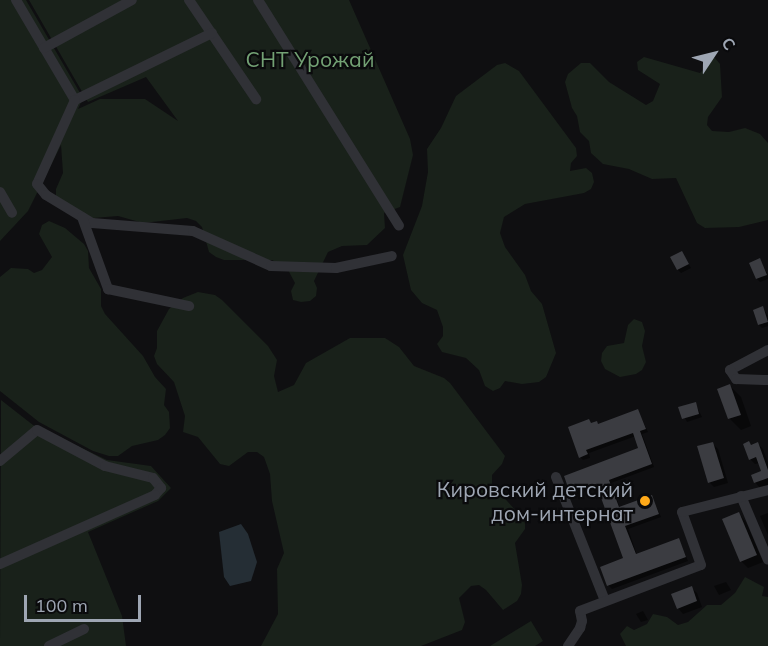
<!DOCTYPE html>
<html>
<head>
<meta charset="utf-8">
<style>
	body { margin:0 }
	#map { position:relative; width:768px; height:646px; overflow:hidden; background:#0f0f11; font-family:Mulish,sans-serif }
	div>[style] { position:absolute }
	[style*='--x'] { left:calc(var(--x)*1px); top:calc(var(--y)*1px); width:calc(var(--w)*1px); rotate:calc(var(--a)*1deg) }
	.green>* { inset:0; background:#19211a }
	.water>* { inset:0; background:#252e35 }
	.shadow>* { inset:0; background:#0007 }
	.building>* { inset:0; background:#3b3c41 }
	.minor>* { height:10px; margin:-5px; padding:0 5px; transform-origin:5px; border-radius:5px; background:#303136 }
	.dots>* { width:16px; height:16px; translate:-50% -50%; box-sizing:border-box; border:3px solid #0a0a0c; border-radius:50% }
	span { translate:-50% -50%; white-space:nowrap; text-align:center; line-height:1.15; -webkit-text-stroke:4.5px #0a0a0c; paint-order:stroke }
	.park-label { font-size:21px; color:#73a174 }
	.poi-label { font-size:21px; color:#9ea6b3 }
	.right { translate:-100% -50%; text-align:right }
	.north { position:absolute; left:684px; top:24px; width:60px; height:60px; -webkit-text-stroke:4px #0a0a0c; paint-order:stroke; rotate:55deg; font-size:16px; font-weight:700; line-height:24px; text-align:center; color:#9ea6b3 }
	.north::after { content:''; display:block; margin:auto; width:21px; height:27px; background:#9ea6b3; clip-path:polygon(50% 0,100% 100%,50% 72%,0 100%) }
	.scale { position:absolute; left:24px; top:595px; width:117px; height:27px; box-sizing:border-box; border:3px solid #9ea6b3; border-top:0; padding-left:8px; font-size:18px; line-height:21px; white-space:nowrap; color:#9ea6b3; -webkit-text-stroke:4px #0a0a0c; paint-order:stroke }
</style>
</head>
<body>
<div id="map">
	<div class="green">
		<div style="clip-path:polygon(0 0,26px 0,83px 98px,78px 109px,100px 99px,145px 99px,178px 121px,146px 77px,88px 102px,29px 0,349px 0,410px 139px,413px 155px,400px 207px,384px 213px,385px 228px,367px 245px,342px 246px,328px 252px,314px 281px,317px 288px,316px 296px,310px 301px,301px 302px,293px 300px,291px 291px,295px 283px,287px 268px,272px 260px,224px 260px,216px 257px,209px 252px,202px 227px,196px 221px,187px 218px,143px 223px,118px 216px,93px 218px,56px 200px,56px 189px,63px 173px,61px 145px,28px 211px,0 241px)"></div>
		<div style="clip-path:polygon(644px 57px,700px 73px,706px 67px,706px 58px,715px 58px,720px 64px,722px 97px,708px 117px,707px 125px,712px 131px,729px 132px,745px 128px,760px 134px,768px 143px,768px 220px,739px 227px,705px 228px,697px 223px,676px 178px,652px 179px,629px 169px,603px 164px,591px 153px,589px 141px,580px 132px,577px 116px,572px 108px,565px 82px,568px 74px,581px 63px,590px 63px,609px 82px,646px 105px,653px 101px,660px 84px,638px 70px,637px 62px)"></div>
		<div style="clip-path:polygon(505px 63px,519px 71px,576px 148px,577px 156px,571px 163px,570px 171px,586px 168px,592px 173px,594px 182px,591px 189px,584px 193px,525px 204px,504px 217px,500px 233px,505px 247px,525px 275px,531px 291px,542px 304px,556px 353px,546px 377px,539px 382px,522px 384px,505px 381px,500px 388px,493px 391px,485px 386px,479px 370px,466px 358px,442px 352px,437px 344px,443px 336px,443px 327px,437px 310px,422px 303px,411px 290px,403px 255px,422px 206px,428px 172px,427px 149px,441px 128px,456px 96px,497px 65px)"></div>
		<div style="clip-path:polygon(49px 221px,65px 228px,84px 244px,88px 251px,89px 268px,101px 289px,101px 306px,105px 314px,143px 356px,155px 377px,166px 389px,164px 405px,169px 412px,170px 428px,165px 435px,158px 440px,132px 446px,118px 456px,109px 456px,93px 451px,39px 422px,0 391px,0 277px,11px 268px,28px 269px,34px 273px,42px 270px,52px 257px,39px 234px,42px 225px)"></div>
		<div style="clip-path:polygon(198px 292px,215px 295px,222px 300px,268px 346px,277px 360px,274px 376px,278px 392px,294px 385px,306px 363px,350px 338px,385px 338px,399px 347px,414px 366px,444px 378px,450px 383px,505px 456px,502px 464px,492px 475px,492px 484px,525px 521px,525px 529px,515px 543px,522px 585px,521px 594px,517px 601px,503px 610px,486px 590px,479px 585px,471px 586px,459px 598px,465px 622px,462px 630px,421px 646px,261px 646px,278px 614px,277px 569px,284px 553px,272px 501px,270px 474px,264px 457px,257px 452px,248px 452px,229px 466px,220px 464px,198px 437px,183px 432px,185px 416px,174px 382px,157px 364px,154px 356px,157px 348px,157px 331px,169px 309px,183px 298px)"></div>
		<div style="clip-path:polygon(634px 319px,642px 322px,645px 331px,642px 346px,646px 362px,642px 370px,636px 374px,620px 377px,605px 369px,601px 361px,602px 353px,607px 346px,624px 343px,628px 325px)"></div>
		<div style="clip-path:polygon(1px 400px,33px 425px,107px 460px,151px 466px,171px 488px,158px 501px,88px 532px,122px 616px,126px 646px,0 646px)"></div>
		<div style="clip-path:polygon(745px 577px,764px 587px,762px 596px,768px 597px,768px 646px,626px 646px,620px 634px,627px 626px,634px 630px,647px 624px,653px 614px,667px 617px,678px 625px,688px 622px,707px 605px,721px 605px,735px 593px)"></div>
		<div style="clip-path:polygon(531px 621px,543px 641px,535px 646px,490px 646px)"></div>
	</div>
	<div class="water">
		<div style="clip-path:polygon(241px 524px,248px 534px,257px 562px,251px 581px,230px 586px,224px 577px,219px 532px)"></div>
	</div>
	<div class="shadow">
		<div style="clip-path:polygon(681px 252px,691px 268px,681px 273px,678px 270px)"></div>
		<div style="clip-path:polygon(760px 260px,768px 275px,768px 279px,760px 282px,757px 279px)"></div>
		<div style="clip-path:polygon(763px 308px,768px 316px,768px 326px,762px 328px,759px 325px)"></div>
		<div style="clip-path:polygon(730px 386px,741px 397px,751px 426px,741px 430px,729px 418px)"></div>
		<div style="clip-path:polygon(695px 403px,702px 417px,687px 422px,680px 408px)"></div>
		<div style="clip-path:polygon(638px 411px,648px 432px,642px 434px,654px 467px,611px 483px,620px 508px,652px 497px,661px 517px,628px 529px,637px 555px,679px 540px,688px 561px,612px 589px,608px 585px,625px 559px,598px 487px,575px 495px,572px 492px,640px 449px,636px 436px,589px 453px,590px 458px,583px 460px,580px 457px,592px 424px,596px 422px,599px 425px)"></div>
		<div style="clip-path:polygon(712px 443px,718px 449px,728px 483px,714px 487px,709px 482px)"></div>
		<div style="clip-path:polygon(749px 443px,752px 446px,758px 444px,763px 449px,768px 463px,768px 485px,760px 488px,755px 482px,763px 472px,760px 463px,755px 464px,750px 459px)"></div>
		<div style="clip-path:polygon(768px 513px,768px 535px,760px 516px)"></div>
		<div style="clip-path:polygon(739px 514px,746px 522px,763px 562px,748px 568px,741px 561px)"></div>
		<div style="clip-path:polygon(726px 582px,731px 590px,719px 595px,714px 586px)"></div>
		<div style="clip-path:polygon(691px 588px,697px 593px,702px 607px,683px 614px,678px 608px)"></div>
		<div style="clip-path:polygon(643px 611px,648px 620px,641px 622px,636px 614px)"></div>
	</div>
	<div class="building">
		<div style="clip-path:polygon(682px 251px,689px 264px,677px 270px,670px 257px)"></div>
		<div style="clip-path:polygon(760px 258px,767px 275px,756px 279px,749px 263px)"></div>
		<div style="clip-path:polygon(763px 306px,768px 322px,758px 325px,753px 310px)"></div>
		<div style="clip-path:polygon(730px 384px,741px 415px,728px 419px,717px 389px)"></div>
		<div style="clip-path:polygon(696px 402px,699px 414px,682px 419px,678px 407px)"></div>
		<div style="clip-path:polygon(638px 409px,646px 429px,640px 431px,652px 464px,609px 480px,619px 507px,652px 495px,659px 514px,625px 526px,636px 554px,679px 538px,686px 557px,607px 586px,600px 567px,623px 558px,596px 484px,570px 493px,564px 476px,638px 448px,633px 433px,586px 450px,588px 454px,579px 458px,568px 427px,589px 419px,591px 423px,597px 421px,598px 424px)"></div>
		<div style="clip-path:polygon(749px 441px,751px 445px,758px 442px,768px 470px,768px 478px,754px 483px,751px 475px,761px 471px,756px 457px,749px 460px,743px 444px)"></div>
		<div style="clip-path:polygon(713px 442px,724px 478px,708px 483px,697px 446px)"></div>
		<div style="clip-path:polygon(739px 512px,757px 555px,740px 562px,722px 519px)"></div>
		<div style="clip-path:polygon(692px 586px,697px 601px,677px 609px,671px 594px)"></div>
	</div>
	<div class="minor">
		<div style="--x:16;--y:0;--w:116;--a:59.5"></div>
		<div style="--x:189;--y:0;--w:120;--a:55.9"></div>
		<div style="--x:258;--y:0;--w:266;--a:58"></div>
		<div style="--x:212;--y:33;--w:153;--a:153.9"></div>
		<div style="--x:75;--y:100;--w:92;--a:114.3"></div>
		<div style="--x:37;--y:184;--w:14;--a:51"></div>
		<div style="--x:46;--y:195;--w:54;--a:31.3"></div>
		<div style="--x:92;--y:223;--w:101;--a:4.5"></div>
		<div style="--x:193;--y:231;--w:85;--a:24.2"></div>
		<div style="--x:271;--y:266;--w:65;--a:1.8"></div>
		<div style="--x:336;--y:268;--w:57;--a:-12.1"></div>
		<div style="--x:44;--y:48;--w:100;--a:-28.6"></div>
		<div style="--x:0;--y:192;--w:24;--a:60"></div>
		<div style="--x:82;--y:217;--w:77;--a:70.1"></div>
		<div style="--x:108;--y:289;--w:83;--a:11.9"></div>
		<div style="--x:768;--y:350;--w:43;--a:152.2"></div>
		<div style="--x:730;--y:370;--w:11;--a:56"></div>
		<div style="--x:736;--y:379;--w:32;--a:2"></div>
		<div style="--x:0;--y:461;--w:48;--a:-40"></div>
		<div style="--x:37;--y:430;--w:77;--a:27.9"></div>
		<div style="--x:105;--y:466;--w:49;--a:14"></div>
		<div style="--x:153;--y:478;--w:13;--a:51"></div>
		<div style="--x:161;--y:488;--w:9;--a:131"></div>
		<div style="--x:155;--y:495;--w:170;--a:156"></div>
		<div style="--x:556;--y:477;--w:133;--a:68.4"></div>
		<div style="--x:741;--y:496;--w:69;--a:67.1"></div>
		<div style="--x:49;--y:646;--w:39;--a:-26"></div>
		<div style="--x:568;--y:646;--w:22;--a:-56"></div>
		<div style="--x:580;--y:628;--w:7;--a:-74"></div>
		<div style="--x:582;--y:621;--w:10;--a:-101"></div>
		<div style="--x:580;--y:611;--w:129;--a:-20.8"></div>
		<div style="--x:701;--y:565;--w:56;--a:-109.7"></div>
		<div style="--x:682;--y:512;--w:89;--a:-14.3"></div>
	</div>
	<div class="dots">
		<div style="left:645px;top:501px;background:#ffa919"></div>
	</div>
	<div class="park-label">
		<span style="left:310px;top:59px">СНТ Урожай</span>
	</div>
	<div class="poi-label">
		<span class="right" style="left:633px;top:501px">Кировский детский<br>дом-интернат</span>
	</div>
	<div class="north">С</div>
	<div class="scale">100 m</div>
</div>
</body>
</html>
